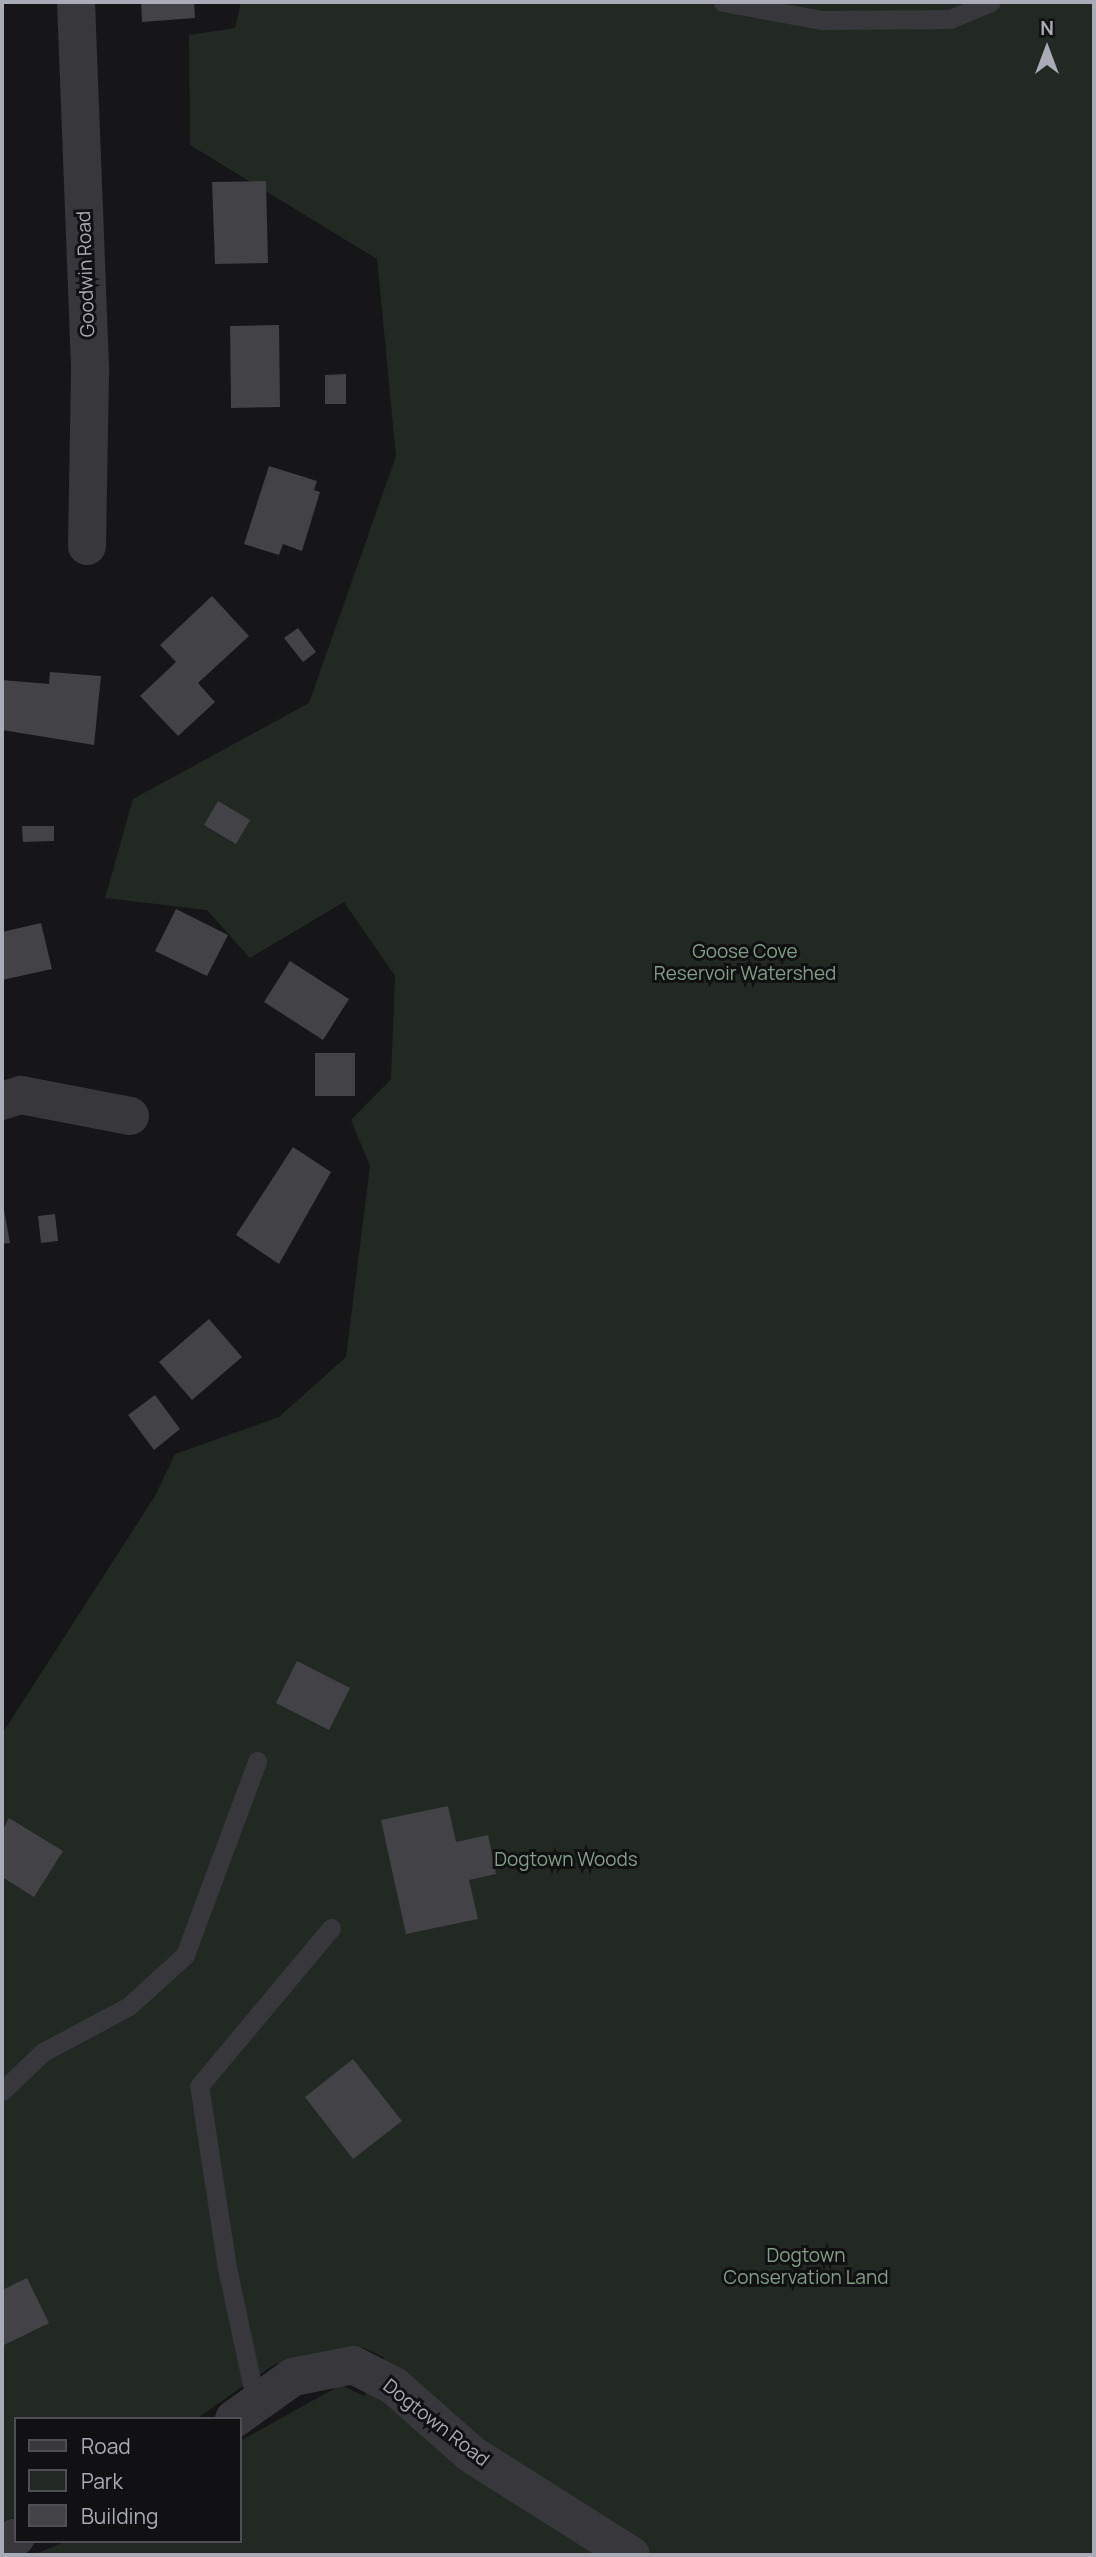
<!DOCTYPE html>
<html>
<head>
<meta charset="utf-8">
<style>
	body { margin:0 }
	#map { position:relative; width:1096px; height:2557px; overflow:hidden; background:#161517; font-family:Manrope,sans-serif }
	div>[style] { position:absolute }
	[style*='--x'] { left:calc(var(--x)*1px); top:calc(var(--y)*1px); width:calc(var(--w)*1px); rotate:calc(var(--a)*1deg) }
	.green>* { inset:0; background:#222923 }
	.building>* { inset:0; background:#434247 }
	.lane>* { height:19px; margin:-9.5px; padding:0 9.5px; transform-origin:9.5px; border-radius:9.5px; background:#37373c }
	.street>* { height:38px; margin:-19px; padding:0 19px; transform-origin:19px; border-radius:19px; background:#37373c }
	span { translate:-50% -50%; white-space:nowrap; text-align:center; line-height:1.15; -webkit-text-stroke:6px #111012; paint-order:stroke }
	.street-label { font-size:19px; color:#a9abb6 }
	.park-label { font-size:19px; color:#819f86 }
	.frame { position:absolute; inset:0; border:4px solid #a9abb6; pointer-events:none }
	.legend { position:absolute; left:14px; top:2417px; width:228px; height:126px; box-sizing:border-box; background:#111012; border:2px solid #4e4e54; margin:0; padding:9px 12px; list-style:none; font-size:21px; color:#a9abb6 }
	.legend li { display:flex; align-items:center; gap:14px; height:35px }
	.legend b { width:35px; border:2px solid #4e4e54 }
	.north { position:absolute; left:1012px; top:14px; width:70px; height:70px; -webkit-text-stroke:5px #111012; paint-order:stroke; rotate:0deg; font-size:19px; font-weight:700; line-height:28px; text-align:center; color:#a9abb6 }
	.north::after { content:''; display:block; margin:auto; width:24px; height:32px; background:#a9abb6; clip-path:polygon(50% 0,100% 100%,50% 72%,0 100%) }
</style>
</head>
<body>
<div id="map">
	<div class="green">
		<div style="clip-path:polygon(241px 2px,1094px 2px,1094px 2555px,32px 2555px,68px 2541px,240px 2541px,240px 2441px,341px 2385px,364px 2396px,384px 2357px,364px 2348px,275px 2364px,196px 2419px,16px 2419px,16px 2516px,2px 2522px,2px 1734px,155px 1496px,175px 1454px,279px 1417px,346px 1357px,370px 1166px,351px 1120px,391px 1079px,395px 976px,344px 902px,250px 958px,207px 910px,105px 898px,133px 799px,309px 703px,396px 456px,377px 259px,190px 145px,189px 35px,235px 28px)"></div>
	</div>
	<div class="building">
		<div style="clip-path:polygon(141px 2px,194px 2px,195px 18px,142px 22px)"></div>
		<div style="clip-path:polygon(266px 181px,268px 263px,215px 264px,212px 182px)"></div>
		<div style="clip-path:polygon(279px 325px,280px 407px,231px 408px,230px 326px)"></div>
		<div style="clip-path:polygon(346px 374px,346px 404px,325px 404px,325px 375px)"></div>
		<div style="clip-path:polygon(269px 466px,317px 481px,314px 490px,320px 492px,302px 551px,283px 544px,279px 555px,244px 544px)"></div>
		<div style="clip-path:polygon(212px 596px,249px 636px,198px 683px,215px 702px,178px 736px,140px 696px,176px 662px,160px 645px)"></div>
		<div style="clip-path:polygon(298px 628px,316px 652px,303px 662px,284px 638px)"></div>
		<div style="clip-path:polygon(50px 672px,101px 676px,94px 745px,2px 730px,2px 680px,49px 684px)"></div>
		<div style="clip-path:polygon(218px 801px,250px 820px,236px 844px,204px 825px)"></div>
		<div style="clip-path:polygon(22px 826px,54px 826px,54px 841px,23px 842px)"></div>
		<div style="clip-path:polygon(176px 909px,228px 935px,207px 976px,155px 951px)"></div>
		<div style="clip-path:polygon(41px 923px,52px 969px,2px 980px,2px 932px)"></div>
		<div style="clip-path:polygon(290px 961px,349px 999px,323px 1040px,264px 1002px)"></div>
		<div style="clip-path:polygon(315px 1053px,355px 1053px,355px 1096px,315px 1096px)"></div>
		<div style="clip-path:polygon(293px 1147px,331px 1172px,279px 1264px,236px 1235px)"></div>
		<div style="clip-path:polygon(2px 1199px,10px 1243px,2px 1244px)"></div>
		<div style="clip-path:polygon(55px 1214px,58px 1241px,41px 1243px,38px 1216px)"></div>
		<div style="clip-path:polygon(209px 1319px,242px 1357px,192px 1400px,159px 1362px)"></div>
		<div style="clip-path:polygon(155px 1395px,180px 1429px,154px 1450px,128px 1415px)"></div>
		<div style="clip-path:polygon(297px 1661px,350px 1688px,329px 1730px,276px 1703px)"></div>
		<div style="clip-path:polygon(448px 1806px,456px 1842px,488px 1835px,496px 1874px,469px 1880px,478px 1919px,406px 1934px,381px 1820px)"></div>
		<div style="clip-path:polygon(9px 1818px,63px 1851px,34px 1897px,2px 1877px,2px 1831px)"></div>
		<div style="clip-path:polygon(353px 2059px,402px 2121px,353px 2159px,305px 2097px)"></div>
		<div style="clip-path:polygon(27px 2278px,49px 2323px,2px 2346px,2px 2290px)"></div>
	</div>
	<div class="lane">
		<div style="--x:723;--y:2;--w:101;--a:10.3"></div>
		<div style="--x:822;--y:20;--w:128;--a:-0.4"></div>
		<div style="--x:950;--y:19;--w:44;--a:-22.5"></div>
		<div style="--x:2;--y:2091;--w:57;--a:-43.6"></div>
		<div style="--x:43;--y:2052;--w:98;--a:-28.1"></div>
		<div style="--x:129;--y:2006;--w:76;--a:-42.3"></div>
		<div style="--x:185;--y:1955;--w:207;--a:-69.6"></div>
		<div style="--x:256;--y:2403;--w:138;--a:-102.1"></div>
		<div style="--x:227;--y:2268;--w:184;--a:-98.7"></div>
		<div style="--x:199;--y:2086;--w:206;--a:-50.1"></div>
	</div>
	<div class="street">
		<div style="--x:76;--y:2;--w:371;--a:87.8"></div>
		<div style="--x:90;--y:373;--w:173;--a:91"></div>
		<div style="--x:2;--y:1101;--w:20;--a:-18"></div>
		<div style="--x:21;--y:1095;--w:111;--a:10.9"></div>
		<div style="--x:234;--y:2419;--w:72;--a:-35.4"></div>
		<div style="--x:293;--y:2377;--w:61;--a:-11.3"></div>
		<div style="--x:353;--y:2365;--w:46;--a:27.1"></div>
		<div style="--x:394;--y:2386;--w:103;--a:41.4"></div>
		<div style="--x:471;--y:2454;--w:189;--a:32.3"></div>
		<div style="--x:2;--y:2543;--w:15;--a:-23"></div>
	</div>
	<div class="street-label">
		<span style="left:86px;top:274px;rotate:-92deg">Goodwin Road</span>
		<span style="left:436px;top:2423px;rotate:38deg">Dogtown Road</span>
	</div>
	<div class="park-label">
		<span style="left:745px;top:963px">Goose Cove<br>Reservoir Watershed</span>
		<span style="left:566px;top:1860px">Dogtown Woods</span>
		<span style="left:806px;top:2267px">Dogtown<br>Conservation Land</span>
	</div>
	<div class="frame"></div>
	<ul class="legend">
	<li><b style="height:9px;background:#37373c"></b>Road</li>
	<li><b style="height:19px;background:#222923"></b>Park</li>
	<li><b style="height:19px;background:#434247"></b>Building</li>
	</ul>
	<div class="north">N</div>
</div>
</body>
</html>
